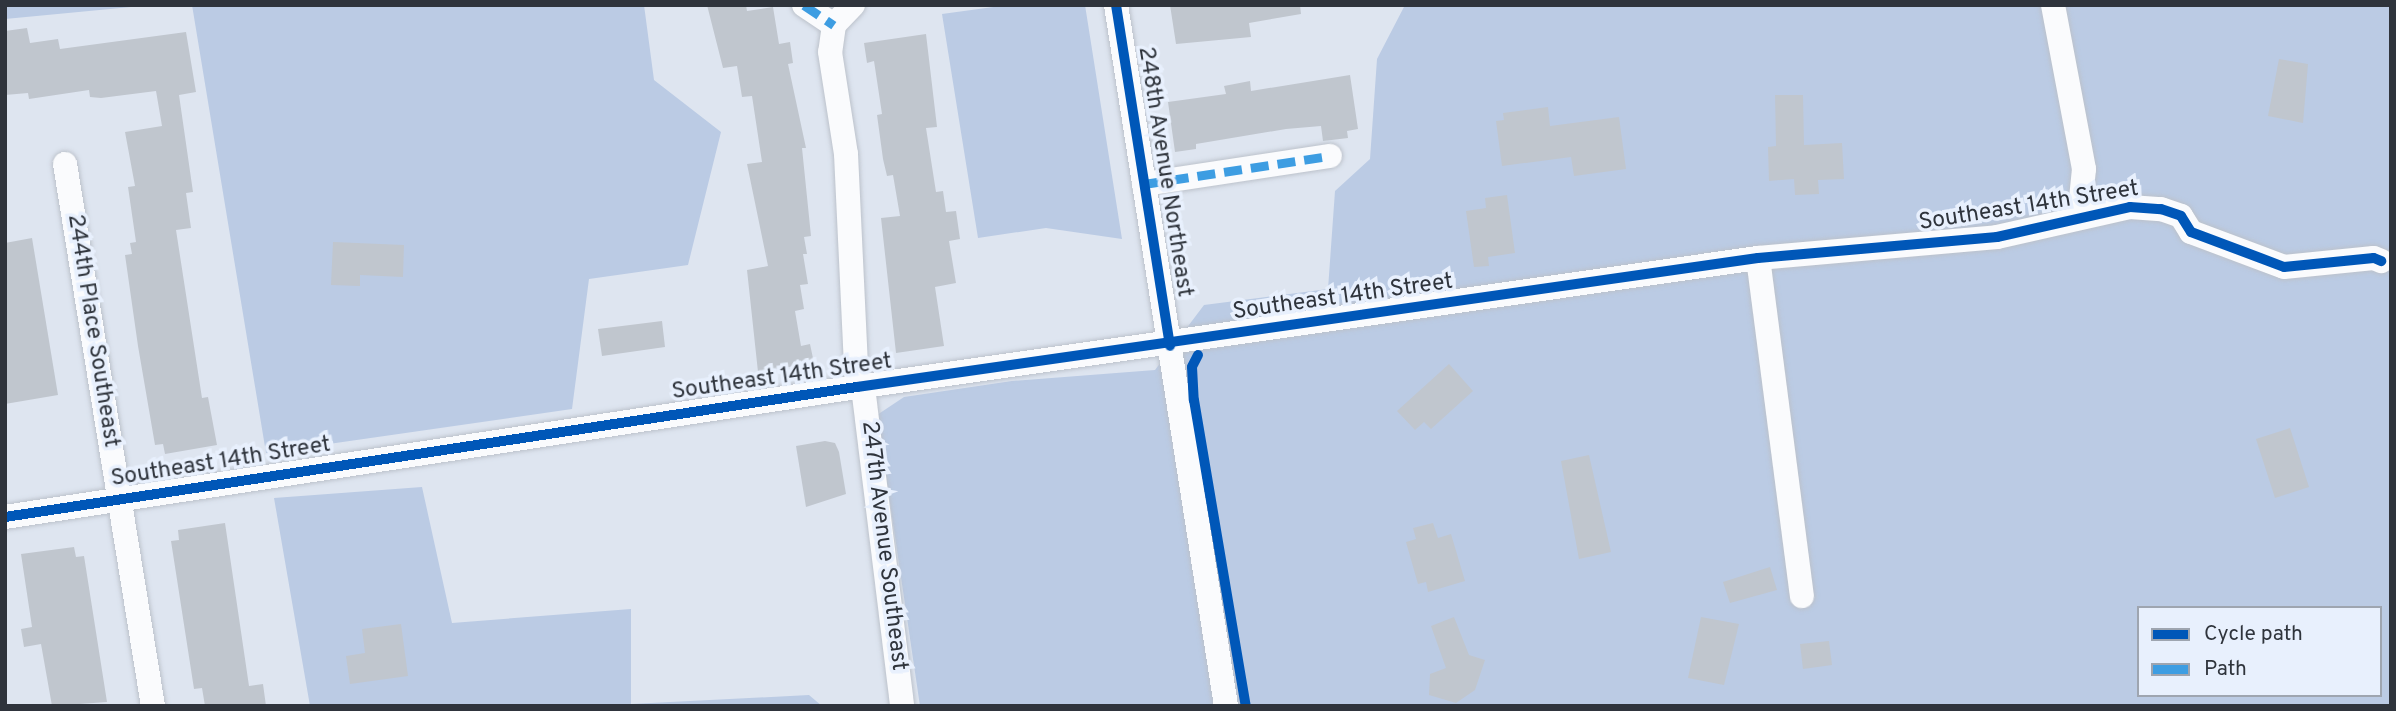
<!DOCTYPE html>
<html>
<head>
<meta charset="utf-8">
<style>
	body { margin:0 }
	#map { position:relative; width:2396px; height:711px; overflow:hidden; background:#dee5f0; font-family:Overpass,sans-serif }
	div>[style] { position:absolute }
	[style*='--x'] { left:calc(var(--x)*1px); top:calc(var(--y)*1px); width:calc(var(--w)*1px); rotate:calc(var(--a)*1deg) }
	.green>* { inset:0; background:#bbcbe4 }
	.building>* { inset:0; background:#c0c6ce }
	.roads { filter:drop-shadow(0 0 2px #bcc2cb) drop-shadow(0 0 2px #bcc2cb) }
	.minor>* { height:24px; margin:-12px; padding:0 12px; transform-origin:12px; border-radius:12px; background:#fafbfd }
	.quiet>* { height:9px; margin-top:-4.5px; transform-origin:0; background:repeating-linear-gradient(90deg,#3d9de2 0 18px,transparent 0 27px) }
	.cycleway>* { height:10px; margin:-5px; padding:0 5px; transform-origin:5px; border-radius:5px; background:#0057b8 }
	span { translate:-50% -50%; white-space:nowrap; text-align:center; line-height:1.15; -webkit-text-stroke:7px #e8f0fd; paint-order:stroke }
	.street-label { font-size:23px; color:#2f343c }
	.frame { position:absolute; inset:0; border:7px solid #2f343c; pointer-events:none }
	.legend { position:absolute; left:2137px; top:606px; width:245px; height:91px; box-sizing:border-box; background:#e8f0fd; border:2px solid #9ea5b0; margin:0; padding:9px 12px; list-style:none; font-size:21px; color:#2f343c }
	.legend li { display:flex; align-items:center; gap:14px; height:35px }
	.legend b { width:35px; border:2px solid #9ea5b0 }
</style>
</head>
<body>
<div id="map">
	<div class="green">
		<div style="clip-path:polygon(5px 5px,152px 5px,5px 19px)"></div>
		<div style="clip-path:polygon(192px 5px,644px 5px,654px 80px,721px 132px,688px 265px,589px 279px,572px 409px,266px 453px)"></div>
		<div style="clip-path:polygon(1008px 5px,1085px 5px,1122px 239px,1046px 228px,978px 238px,942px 14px)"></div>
		<div style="clip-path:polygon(evenodd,1405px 5px,2391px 5px,2391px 706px,920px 706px,877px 415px,904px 397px,1012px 381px,1155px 370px,1204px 305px,1328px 289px,1335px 191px,1370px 159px,1377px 59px,1405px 5px,2139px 608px,2380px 608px,2380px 695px,2139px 695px,2139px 608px)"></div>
		<div style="clip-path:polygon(422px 487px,452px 623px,631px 609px,631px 704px,809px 695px,822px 706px,310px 706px,274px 498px)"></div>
	</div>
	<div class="building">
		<div style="clip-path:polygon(707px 5px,746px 5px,747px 11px,773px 7px,779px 44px,790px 42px,793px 63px,788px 64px,806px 148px,802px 148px,811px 236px,804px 237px,807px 254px,803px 254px,808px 284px,800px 285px,804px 309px,795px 311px,801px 346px,810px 344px,814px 363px,758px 372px,747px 270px,768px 266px,747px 164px,762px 162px,752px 96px,742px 97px,737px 66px,723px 68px)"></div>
		<div style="clip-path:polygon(1170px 5px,1300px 5px,1301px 14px,1249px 23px,1251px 37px,1176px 44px)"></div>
		<div style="clip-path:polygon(27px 28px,30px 43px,58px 39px,60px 49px,186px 32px,196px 92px,179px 95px,193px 192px,186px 193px,191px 228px,176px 230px,202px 398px,208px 397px,217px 445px,165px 454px,163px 444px,155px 445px,138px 346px,125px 255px,132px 254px,130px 243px,136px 242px,128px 187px,135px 186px,125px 132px,162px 126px,156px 91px,101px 98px,90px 97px,89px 90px,29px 99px,28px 93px,5px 95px,5px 31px)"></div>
		<div style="clip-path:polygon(926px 34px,937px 127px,926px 128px,936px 192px,943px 191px,946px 212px,956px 211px,960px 239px,949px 241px,956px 283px,935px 287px,944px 346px,896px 353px,881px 218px,900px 216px,893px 175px,887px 176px,883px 159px,877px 115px,882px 114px,874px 61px,867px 63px,864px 43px)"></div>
		<div style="clip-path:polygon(2279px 59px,2308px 64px,2303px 123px,2268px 116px)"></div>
		<div style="clip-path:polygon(1350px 75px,1358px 129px,1347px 131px,1348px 138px,1323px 141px,1321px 126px,1286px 129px,1196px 144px,1196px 149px,1175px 152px,1168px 102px,1226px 94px,1224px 86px,1250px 81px,1251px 91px)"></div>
		<div style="clip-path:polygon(1775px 95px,1803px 95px,1804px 145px,1842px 143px,1844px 179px,1818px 180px,1819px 194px,1795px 195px,1794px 179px,1769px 181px,1768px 147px,1776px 146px)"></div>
		<div style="clip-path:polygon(1548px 107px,1550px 126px,1619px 117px,1626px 169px,1574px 176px,1571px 157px,1502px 166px,1496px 121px,1504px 120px,1503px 113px)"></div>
		<div style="clip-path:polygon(1507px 195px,1515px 253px,1488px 257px,1489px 266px,1474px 267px,1466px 211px,1486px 208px,1485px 198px)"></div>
		<div style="clip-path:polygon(32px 238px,58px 395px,5px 404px,5px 243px)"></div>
		<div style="clip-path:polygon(333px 242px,404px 245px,403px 277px,360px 275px,360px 286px,331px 285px)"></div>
		<div style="clip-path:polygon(662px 321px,665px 347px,602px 356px,598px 329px)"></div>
		<div style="clip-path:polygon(1449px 364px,1473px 391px,1431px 429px,1424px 422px,1415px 430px,1397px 411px)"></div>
		<div style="clip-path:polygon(2290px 428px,2309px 487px,2275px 498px,2256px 439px)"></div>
		<div style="clip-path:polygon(825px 441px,835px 443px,839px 452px,846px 494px,806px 507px,796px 446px)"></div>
		<div style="clip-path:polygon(1589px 455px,1611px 552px,1579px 559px,1561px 461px)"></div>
		<div style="clip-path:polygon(225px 523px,249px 686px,263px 684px,266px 706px,205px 706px,202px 688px,194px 689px,171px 541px,179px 540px,178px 530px)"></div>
		<div style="clip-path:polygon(1433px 523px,1438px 538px,1451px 534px,1465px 581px,1428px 592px,1426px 582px,1418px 584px,1406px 542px,1416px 539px,1413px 528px)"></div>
		<div style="clip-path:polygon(74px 547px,76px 557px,84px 556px,107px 702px,52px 706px,41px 644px,24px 647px,21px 629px,32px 627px,21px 554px)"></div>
		<div style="clip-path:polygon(1770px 567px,1777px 590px,1730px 603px,1723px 582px)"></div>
		<div style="clip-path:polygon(1454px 617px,1469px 655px,1485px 660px,1475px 690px,1456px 703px,1429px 695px,1430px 674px,1446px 668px,1431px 626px)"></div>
		<div style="clip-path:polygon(1701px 617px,1739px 624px,1724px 685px,1688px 678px)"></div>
		<div style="clip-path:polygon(401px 624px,408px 676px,350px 684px,346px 656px,365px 653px,362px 629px)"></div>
		<div style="clip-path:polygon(1829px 641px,1832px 665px,1803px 669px,1800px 644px)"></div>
	</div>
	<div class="roads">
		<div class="minor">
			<div style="--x:804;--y:5;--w:36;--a:34"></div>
			<div style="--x:853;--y:5;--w:28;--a:134"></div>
			<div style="--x:834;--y:25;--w:27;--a:98"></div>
			<div style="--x:830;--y:52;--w:103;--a:81.1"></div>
			<div style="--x:846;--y:154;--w:233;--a:87.3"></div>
			<div style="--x:1116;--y:5;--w:710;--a:81.08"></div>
			<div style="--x:2053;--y:5;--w:167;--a:79.3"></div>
			<div style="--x:2084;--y:169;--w:49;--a:95.8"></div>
			<div style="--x:65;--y:164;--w:549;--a:80.78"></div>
			<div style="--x:1144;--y:184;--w:188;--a:-8.6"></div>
			<div style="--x:1758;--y:258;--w:341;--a:82.6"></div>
			<div style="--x:863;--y:387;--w:321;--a:83"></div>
			<div style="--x:5;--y:517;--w:862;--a:-8.68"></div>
			<div style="--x:857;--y:387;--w:910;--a:-8.15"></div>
			<div style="--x:1758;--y:258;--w:240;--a:-5"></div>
			<div style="--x:1997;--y:237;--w:136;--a:-12.7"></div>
			<div style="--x:2130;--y:207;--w:31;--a:4"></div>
			<div style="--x:2161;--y:209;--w:21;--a:19"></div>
			<div style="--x:2181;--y:216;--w:19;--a:58"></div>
			<div style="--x:2191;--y:232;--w:99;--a:20.6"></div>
			<div style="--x:2284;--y:267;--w:90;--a:-5.7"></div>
			<div style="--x:2374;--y:258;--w:8;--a:23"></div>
		</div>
	</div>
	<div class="quiet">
		<div style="--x:804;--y:5;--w:36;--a:34"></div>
		<div style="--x:1144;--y:184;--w:188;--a:-8.6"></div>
	</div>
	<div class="cycleway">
		<div style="--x:1116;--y:5;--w:345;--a:81"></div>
		<div style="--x:1198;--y:355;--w:13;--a:117"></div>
		<div style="--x:1192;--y:367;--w:33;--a:87"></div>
		<div style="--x:1194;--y:400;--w:310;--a:80.4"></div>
		<div style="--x:5;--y:517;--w:862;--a:-8.68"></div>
		<div style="--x:857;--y:387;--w:910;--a:-8.15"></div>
		<div style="--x:1758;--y:258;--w:240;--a:-5"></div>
		<div style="--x:1997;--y:237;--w:136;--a:-12.7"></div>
		<div style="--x:2130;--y:207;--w:31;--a:4"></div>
		<div style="--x:2161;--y:209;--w:21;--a:19"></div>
		<div style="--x:2181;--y:216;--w:19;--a:58"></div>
		<div style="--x:2191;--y:232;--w:99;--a:20.6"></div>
		<div style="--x:2284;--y:267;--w:90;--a:-5.7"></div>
		<div style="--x:2374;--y:258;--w:8;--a:23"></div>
	</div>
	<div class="street-label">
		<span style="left:1164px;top:172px;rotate:81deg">248th Avenue Northeast</span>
		<span style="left:2029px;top:207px;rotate:-9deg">Southeast 14th Street</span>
		<span style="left:1343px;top:298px;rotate:-8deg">Southeast 14th Street</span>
		<span style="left:92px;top:331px;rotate:81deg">244th Place Southeast</span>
		<span style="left:782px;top:378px;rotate:-8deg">Southeast 14th Street</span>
		<span style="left:221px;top:463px;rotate:-9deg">Southeast 14th Street</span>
		<span style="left:883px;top:546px;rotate:83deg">247th Avenue Southeast</span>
	</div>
	<div class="frame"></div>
	<ul class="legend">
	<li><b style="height:9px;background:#0057b8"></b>Cycle path</li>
	<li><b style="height:9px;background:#3d9de2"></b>Path</li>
	</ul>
</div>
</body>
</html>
